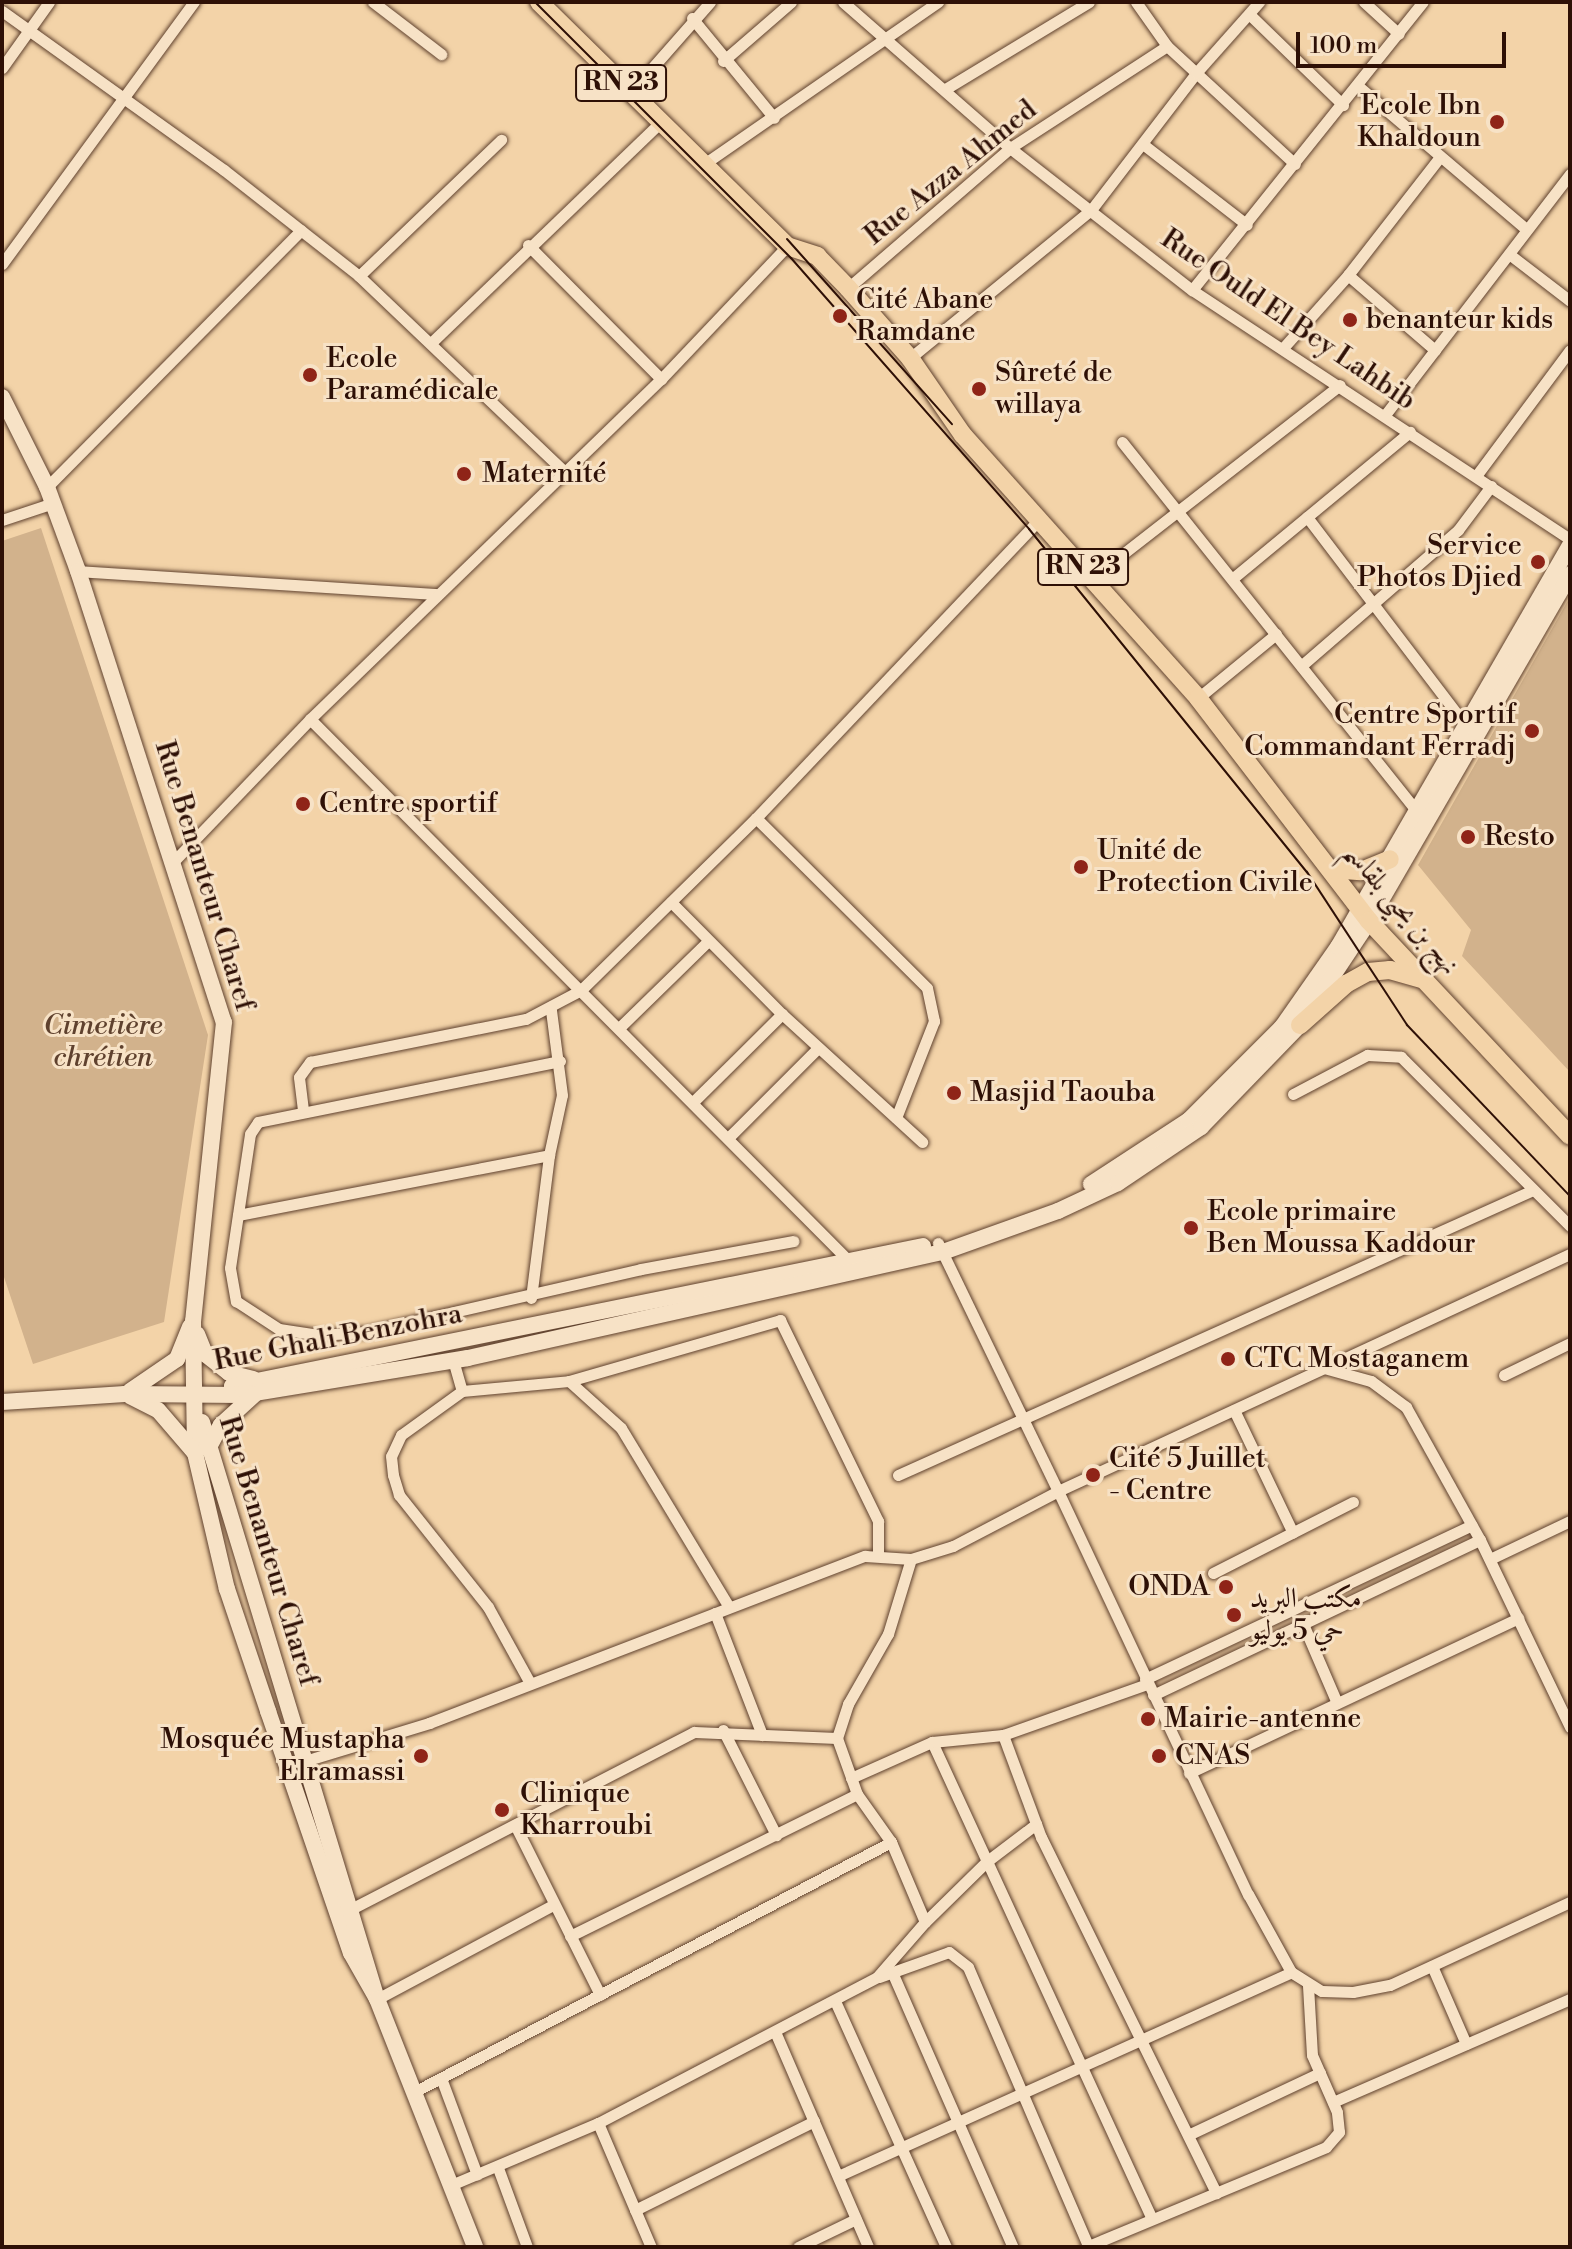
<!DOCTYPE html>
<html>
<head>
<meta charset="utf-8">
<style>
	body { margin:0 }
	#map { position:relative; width:1572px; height:2249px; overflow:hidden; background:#f3d3a8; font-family:"Libre Bodoni",Amiri,serif }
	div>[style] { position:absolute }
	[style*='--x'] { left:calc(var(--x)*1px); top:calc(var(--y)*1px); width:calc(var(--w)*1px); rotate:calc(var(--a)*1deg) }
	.green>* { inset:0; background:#d2b28c }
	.roads { filter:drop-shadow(0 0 2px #5f412e) drop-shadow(0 0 2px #5f412e) }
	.street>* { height:11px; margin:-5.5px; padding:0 5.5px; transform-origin:5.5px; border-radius:5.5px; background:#f7e2c6 }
	.secondary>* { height:16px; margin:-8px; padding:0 8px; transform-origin:8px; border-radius:8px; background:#f7e2c6 }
	.primary>* { height:18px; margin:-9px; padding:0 9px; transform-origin:9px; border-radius:9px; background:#f3d3a8 }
	.tram>* { height:2px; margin:-1px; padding:0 1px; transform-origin:1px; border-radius:1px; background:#2e1006 }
	.dots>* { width:22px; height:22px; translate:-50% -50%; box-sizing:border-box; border:4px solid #f7e2c6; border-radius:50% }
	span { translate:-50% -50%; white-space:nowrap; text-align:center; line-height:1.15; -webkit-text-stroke:6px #f7e2c6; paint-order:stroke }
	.shield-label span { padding:2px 6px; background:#f7e2c6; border:2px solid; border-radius:6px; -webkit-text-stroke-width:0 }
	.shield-label { font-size:26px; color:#2e1006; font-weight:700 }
	.poi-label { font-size:28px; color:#2e1006 }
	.right { translate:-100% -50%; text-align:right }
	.left { translate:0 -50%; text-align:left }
	.street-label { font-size:28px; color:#2e1006 }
	.park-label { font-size:28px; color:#5f412e; font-style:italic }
	.frame { position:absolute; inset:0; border:4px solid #2e1006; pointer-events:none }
	.scale { position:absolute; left:1296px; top:32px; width:210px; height:36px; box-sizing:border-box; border:4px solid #2e1006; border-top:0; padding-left:10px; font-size:24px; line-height:28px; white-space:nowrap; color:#2e1006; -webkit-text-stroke:6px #f7e2c6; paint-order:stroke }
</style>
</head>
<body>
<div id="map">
	<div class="green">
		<div style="clip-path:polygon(41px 528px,208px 1035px,164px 1322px,33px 1364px,2px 1271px,2px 541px)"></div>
		<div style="clip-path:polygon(1570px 597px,1570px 1072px,1462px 956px,1471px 930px,1418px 865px)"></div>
	</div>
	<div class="roads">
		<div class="street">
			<div style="--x:373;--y:2;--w:86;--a:37.4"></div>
			<div style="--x:843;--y:2;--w:222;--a:41.2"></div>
			<div style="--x:1010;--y:148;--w:231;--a:38"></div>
			<div style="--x:1192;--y:290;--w:453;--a:33.4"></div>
			<div style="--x:1136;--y:2;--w:54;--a:54.8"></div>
			<div style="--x:1167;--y:46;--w:174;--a:42.7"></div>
			<div style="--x:1364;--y:2;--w:47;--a:42.4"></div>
			<div style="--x:2;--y:11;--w:273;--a:35.6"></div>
			<div style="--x:224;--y:170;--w:172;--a:38.1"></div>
			<div style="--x:359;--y:276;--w:287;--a:43.6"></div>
			<div style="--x:1249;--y:14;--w:131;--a:44.1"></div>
			<div style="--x:692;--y:18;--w:129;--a:50.6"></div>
			<div style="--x:723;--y:61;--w:90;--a:-40.9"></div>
			<div style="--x:2;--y:68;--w:81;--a:-54.5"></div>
			<div style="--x:1358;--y:86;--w:221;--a:40.4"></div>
			<div style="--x:947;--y:88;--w:166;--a:-31.2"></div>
			<div style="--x:631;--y:92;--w:120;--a:-48.7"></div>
			<div style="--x:1144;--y:145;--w:130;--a:37.8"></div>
			<div style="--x:704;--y:164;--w:285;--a:-34.7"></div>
			<div style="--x:528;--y:245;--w:189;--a:45.2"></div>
			<div style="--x:1509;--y:254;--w:77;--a:37.6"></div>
			<div style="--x:2;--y:264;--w:325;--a:-53.8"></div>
			<div style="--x:1348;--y:275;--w:115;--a:40.8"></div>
			<div style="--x:359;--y:276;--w:197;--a:-43.8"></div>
			<div style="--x:848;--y:288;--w:214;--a:-40.8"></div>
			<div style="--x:1010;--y:148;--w:187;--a:-33"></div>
			<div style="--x:1192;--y:290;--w:369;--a:-51.3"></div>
			<div style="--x:432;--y:342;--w:318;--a:-43.9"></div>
			<div style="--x:1283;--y:348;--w:98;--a:-48.3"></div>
			<div style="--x:1348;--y:275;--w:150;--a:-52.1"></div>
			<div style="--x:910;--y:358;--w:234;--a:-39.3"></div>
			<div style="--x:1091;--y:210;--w:173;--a:-52.5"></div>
			<div style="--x:1196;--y:73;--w:95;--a:-48.4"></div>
			<div style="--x:1385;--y:415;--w:304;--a:-52.5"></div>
			<div style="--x:1122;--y:442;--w:479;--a:51.4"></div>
			<div style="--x:1476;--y:476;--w:157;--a:-53.3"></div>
			<div style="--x:47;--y:487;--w:361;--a:-45.3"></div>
			<div style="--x:1307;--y:517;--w:259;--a:52.7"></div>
			<div style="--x:2;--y:520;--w:54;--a:-18.4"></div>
			<div style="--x:78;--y:571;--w:360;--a:3.7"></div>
			<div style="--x:1092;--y:578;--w:314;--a:-37.9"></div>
			<div style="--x:1232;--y:579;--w:231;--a:-39.6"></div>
			<div style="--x:1301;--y:666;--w:208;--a:-40.9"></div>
			<div style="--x:1458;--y:530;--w:55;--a:-53.1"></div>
			<div style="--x:1198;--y:698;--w:101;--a:-39.4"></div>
			<div style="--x:310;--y:719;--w:767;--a:45.16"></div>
			<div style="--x:756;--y:818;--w:241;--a:44.8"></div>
			<div style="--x:927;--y:988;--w:34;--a:78"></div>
			<div style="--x:934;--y:1021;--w:104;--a:111.4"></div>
			<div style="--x:174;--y:861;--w:197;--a:-46.2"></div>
			<div style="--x:310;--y:719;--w:489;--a:-44.1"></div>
			<div style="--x:661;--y:379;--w:183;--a:-46.5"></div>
			<div style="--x:671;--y:902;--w:158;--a:45.3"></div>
			<div style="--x:782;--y:1014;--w:190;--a:42.4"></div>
			<div style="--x:619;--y:1028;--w:124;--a:-44.3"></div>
			<div style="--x:560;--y:1061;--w:308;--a:168.6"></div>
			<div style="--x:258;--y:1122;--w:14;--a:124"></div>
			<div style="--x:250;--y:1134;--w:135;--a:98.5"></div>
			<div style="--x:230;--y:1268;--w:34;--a:80"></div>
			<div style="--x:236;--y:1301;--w:51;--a:33.1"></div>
			<div style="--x:279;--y:1329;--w:40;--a:8.5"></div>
			<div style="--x:319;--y:1335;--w:47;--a:-3.7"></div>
			<div style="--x:366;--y:1332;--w:282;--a:-12.9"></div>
			<div style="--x:641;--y:1269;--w:155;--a:-10.4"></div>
			<div style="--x:1293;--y:1094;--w:84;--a:-27.8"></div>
			<div style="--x:1367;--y:1055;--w:34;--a:3"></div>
			<div style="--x:1401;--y:1057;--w:239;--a:45"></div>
			<div style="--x:694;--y:1101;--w:124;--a:-44.7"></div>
			<div style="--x:303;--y:1110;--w:33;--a:-97"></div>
			<div style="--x:299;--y:1077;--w:19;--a:-54"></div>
			<div style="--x:310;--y:1062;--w:220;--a:-11.3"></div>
			<div style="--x:526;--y:1019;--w:62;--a:-27.8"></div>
			<div style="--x:581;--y:990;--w:245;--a:-44.5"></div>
			<div style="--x:756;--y:818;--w:412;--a:-46.5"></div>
			<div style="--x:729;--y:1137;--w:126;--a:-45"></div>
			<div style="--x:238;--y:1215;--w:317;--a:-10.9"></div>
			<div style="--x:938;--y:1243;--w:276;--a:64.2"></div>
			<div style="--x:1058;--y:1491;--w:293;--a:-24.8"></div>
			<div style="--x:1324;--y:1368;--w:49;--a:15.5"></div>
			<div style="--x:1371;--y:1381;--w:44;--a:36.6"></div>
			<div style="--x:1406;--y:1407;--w:152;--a:60.9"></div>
			<div style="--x:1480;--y:1540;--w:208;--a:64.3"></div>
			<div style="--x:531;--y:1298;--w:144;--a:-82.8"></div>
			<div style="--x:549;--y:1155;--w:61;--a:-77.8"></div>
			<div style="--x:562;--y:1095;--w:86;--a:-97.4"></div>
			<div style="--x:453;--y:1360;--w:32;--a:74"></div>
			<div style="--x:462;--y:1391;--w:107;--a:-5.3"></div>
			<div style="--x:569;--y:1381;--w:70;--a:42.1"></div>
			<div style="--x:621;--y:1428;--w:209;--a:58.9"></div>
			<div style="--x:1324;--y:1368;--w:271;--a:-24.9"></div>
			<div style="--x:1504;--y:1375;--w:73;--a:-25.9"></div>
			<div style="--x:569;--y:1381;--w:220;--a:-16.1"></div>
			<div style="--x:780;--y:1320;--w:224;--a:64"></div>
			<div style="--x:878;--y:1521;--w:34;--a:90"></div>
			<div style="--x:462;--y:1391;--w:75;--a:144.2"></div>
			<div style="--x:401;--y:1435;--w:23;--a:115"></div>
			<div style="--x:391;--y:1456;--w:19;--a:84"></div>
			<div style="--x:393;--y:1475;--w:21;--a:73"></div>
			<div style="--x:399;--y:1495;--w:143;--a:51.5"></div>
			<div style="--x:488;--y:1607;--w:87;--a:61.1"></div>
			<div style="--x:1234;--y:1410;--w:136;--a:64.4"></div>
			<div style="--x:898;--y:1475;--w:696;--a:-24.17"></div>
			<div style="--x:1490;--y:1559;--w:89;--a:-25.4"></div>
			<div style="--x:1213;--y:1573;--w:157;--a:-26.9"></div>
			<div style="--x:715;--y:1613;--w:131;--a:68.9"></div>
			<div style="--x:1303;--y:1624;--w:86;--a:66.7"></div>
			<div style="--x:1145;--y:1679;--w:361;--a:-25.2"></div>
			<div style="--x:1153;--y:1695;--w:362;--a:-25.4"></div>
			<div style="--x:723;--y:1730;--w:118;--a:63.2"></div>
			<div style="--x:1003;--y:1735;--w:109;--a:69.6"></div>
			<div style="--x:1041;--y:1837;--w:397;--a:63.8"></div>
			<div style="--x:932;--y:1742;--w:525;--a:65.24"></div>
			<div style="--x:305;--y:1761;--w:130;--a:-17"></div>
			<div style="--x:429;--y:1723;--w:467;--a:-21"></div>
			<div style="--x:865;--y:1556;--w:46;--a:3.7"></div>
			<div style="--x:911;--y:1559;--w:44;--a:-17.2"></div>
			<div style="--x:953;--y:1546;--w:119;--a:-27.6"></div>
			<div style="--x:1058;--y:1491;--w:446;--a:64.8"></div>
			<div style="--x:1248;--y:1894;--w:89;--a:61.1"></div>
			<div style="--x:1291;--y:1972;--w:36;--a:32"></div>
			<div style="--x:1322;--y:1991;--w:31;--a:2"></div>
			<div style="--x:1353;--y:1992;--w:38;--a:-11"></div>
			<div style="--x:1390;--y:1985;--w:198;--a:-24.8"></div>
			<div style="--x:1189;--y:1773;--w:364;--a:-25.2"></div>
			<div style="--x:851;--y:1778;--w:89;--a:-24"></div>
			<div style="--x:932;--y:1742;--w:71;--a:-5.6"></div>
			<div style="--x:1003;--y:1735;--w:153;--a:-19.5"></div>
			<div style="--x:515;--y:1825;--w:190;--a:63.4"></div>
			<div style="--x:353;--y:1908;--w:384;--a:-27.3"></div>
			<div style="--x:694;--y:1732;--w:143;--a:2.4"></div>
			<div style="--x:925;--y:1922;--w:86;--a:-44.5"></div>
			<div style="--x:986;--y:1862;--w:63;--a:-37.2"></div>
			<div style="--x:570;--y:1936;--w:320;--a:-26.3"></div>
			<div style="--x:1432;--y:1966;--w:85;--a:66.4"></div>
			<div style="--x:892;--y:1972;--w:300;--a:66.3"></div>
			<div style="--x:879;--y:1977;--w:74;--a:-19.7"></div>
			<div style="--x:949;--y:1952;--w:24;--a:38"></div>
			<div style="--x:968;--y:1967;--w:304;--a:66.7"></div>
			<div style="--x:377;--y:1999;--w:200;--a:-28.1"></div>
			<div style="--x:835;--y:2001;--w:270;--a:65.7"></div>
			<div style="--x:776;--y:2034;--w:232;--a:66.6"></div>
			<div style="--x:441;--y:2078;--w:103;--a:69.6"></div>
			<div style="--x:412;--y:2093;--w:541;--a:-27.65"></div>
			<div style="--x:1333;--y:2102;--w:258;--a:-23.5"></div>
			<div style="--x:598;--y:2123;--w:135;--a:66.9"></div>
			<div style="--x:1188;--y:2135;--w:146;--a:-25.2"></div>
			<div style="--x:498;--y:2168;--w:84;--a:69.8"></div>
			<div style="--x:838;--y:2176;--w:497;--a:-24.2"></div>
			<div style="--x:451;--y:2185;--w:160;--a:-22.9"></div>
			<div style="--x:598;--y:2123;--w:315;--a:-27.6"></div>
			<div style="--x:877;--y:1977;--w:73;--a:-48.9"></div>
			<div style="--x:925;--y:1922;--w:87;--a:-113"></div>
			<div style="--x:891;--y:1842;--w:59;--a:-125.3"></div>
			<div style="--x:857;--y:1794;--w:59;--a:-109.7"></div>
			<div style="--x:837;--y:1738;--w:36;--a:-72"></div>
			<div style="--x:848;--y:1704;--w:81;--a:-60.3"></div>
			<div style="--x:888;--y:1634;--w:78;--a:-73"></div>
			<div style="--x:635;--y:2210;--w:200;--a:-26.4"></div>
			<div style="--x:798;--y:2247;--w:64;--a:-25.8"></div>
			<div style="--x:1086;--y:2247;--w:260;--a:-22.6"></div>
			<div style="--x:1326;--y:2147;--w:20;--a:-49"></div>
			<div style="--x:1339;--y:2132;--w:20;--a:-96"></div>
			<div style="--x:1337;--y:2112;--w:62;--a:-113.7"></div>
			<div style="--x:1312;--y:2055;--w:70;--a:-93.3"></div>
		</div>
		<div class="secondary">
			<div style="--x:2;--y:397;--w:101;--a:63.4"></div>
			<div style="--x:47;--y:487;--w:90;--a:69.7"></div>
			<div style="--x:78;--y:571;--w:474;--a:72.1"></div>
			<div style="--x:224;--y:1022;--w:301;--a:95.9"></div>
			<div style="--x:193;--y:1321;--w:132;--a:89.1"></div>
			<div style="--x:195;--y:1453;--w:140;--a:76.8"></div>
			<div style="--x:227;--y:1589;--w:129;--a:71.4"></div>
			<div style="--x:268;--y:1711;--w:256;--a:71.1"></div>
			<div style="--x:351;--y:1953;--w:53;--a:60.5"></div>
			<div style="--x:1091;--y:1184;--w:117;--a:-33.1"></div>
			<div style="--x:1189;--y:1120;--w:132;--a:-45"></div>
			<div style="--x:1282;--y:1027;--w:98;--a:-55"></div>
			<div style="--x:1338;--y:947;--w:464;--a:-60"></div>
			<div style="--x:197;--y:1334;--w:22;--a:68"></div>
			<div style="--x:205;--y:1354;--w:31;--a:38"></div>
			<div style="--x:229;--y:1373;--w:25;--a:14"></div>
			<div style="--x:232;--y:1386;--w:705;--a:-11.45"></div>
			<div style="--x:130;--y:1391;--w:57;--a:-34.2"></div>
			<div style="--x:177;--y:1359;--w:35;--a:-68"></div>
			<div style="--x:130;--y:1396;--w:31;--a:27"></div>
			<div style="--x:158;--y:1410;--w:57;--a:49.3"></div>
			<div style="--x:2;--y:1402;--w:123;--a:-3.7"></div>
			<div style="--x:125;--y:1394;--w:117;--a:0.5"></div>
			<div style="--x:242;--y:1395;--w:229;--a:-9.3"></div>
			<div style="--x:468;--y:1358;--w:487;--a:-12.6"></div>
			<div style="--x:943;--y:1252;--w:122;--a:-19.6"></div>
			<div style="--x:1058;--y:1211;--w:66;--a:-25"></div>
			<div style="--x:1118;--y:1183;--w:100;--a:-34"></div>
			<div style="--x:1201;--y:1127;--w:142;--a:-45.9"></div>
			<div style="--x:1300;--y:1025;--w:125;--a:-56.4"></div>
			<div style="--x:1369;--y:921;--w:401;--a:-59.9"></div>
			<div style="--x:202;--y:1422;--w:603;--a:73.13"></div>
			<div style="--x:377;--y:1999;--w:267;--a:68.4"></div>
			<div style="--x:208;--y:1449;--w:27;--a:-62"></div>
			<div style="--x:221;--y:1425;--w:46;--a:-42.4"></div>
		</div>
		<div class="primary">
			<div style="--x:539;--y:2;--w:348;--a:44.5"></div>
			<div style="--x:787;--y:246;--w:32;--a:18"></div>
			<div style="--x:817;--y:256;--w:45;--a:45.9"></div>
			<div style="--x:848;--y:288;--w:94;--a:48.5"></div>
			<div style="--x:910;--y:358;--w:93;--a:55.5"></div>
			<div style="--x:963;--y:435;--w:353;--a:48.2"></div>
			<div style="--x:1198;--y:698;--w:281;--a:52.5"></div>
			<div style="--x:1369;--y:921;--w:294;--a:46.9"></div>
			<div style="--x:1330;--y:869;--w:31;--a:4"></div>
			<div style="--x:1361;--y:871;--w:31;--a:-22"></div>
			<div style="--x:1300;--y:1025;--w:62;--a:-41.7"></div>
			<div style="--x:1346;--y:984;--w:25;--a:-29"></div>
			<div style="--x:1368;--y:972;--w:22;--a:-5"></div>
			<div style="--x:1390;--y:970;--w:32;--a:16"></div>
		</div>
	</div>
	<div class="tram">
		<div style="--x:535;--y:2;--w:362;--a:45"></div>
		<div style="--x:791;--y:258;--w:361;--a:48.7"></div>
		<div style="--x:1029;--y:529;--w:442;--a:51"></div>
		<div style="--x:1307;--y:872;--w:183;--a:56.8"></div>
		<div style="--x:1407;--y:1025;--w:236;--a:46.4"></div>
		<div style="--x:787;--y:239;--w:248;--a:48.3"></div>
	</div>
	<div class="dots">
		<div style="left:1497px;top:122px;background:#8f2418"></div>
		<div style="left:840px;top:316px;background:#8f2418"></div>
		<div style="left:1350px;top:320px;background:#8f2418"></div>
		<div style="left:310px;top:375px;background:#8f2418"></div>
		<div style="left:979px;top:389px;background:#8f2418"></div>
		<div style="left:464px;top:474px;background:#8f2418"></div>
		<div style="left:1538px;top:562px;background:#8f2418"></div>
		<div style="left:1532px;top:731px;background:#8f2418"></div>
		<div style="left:303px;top:804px;background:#8f2418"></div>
		<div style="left:1468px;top:837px;background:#8f2418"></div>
		<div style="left:1081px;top:867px;background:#8f2418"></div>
		<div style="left:954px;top:1093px;background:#8f2418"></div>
		<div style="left:1191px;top:1228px;background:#8f2418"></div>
		<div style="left:1228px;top:1359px;background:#8f2418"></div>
		<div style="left:1093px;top:1475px;background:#8f2418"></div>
		<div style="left:1226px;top:1587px;background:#8f2418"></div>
		<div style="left:1234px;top:1615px;background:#8f2418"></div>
		<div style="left:1148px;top:1719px;background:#8f2418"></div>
		<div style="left:421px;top:1756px;background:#8f2418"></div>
		<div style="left:1159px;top:1756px;background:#8f2418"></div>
		<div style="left:502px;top:1810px;background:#8f2418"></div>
	</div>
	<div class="shield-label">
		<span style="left:621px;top:83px">RN 23</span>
		<span style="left:1083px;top:567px">RN 23</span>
	</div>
	<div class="poi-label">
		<span class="right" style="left:1481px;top:122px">Ecole Ibn<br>Khaldoun</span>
		<span class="left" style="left:856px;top:316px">Cité Abane<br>Ramdane</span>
		<span class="left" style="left:1366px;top:320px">benanteur kids</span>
		<span class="left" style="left:326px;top:375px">Ecole<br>Paramédicale</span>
		<span class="left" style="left:995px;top:389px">Sûreté de<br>willaya</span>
		<span class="left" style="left:482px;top:474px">Maternité</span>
		<span class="right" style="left:1522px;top:562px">Service<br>Photos Djied</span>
		<span class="right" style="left:1516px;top:731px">Centre Sportif<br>Commandant Ferradj</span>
		<span class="left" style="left:319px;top:804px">Centre sportif</span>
		<span class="left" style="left:1484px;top:837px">Resto</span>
		<span class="left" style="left:1097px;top:867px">Unité de<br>Protection Civile</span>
		<span class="left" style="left:970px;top:1093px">Masjid Taouba</span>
		<span class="left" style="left:1207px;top:1228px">Ecole primaire<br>Ben Moussa Kaddour</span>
		<span class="left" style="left:1244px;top:1359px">CTC Mostaganem</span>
		<span class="left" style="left:1109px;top:1475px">Cité 5 Juillet<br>- Centre</span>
		<span class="right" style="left:1210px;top:1587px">ONDA</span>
		<span class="left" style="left:1250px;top:1615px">مكتب البريد<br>حي 5 يوليو</span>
		<span class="left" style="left:1164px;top:1719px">Mairie-antenne</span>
		<span class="right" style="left:405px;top:1756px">Mosquée Mustapha<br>Elramassi</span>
		<span class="left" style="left:1175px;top:1756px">CNAS</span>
		<span class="left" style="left:520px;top:1810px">Clinique<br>Kharroubi</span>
	</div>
	<div class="street-label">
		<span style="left:951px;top:173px;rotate:-39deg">Rue Azza Ahmed</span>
		<span style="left:1288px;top:320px;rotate:34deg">Rue Ould El Bey Lahbib</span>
		<span style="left:204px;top:876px;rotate:73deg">Rue Benanteur Charef</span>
		<span style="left:1401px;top:909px;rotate:50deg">نهج بن يحيى بلقاسم</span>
		<span style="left:338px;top:1338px;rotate:-11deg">Rue Ghali Benzohra</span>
		<span style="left:268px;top:1551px;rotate:73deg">Rue Benanteur Charef</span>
	</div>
	<div class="park-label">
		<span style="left:103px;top:1042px">Cimetière<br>chrétien</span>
	</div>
	<div class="frame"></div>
	<div class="scale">100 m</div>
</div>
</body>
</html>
